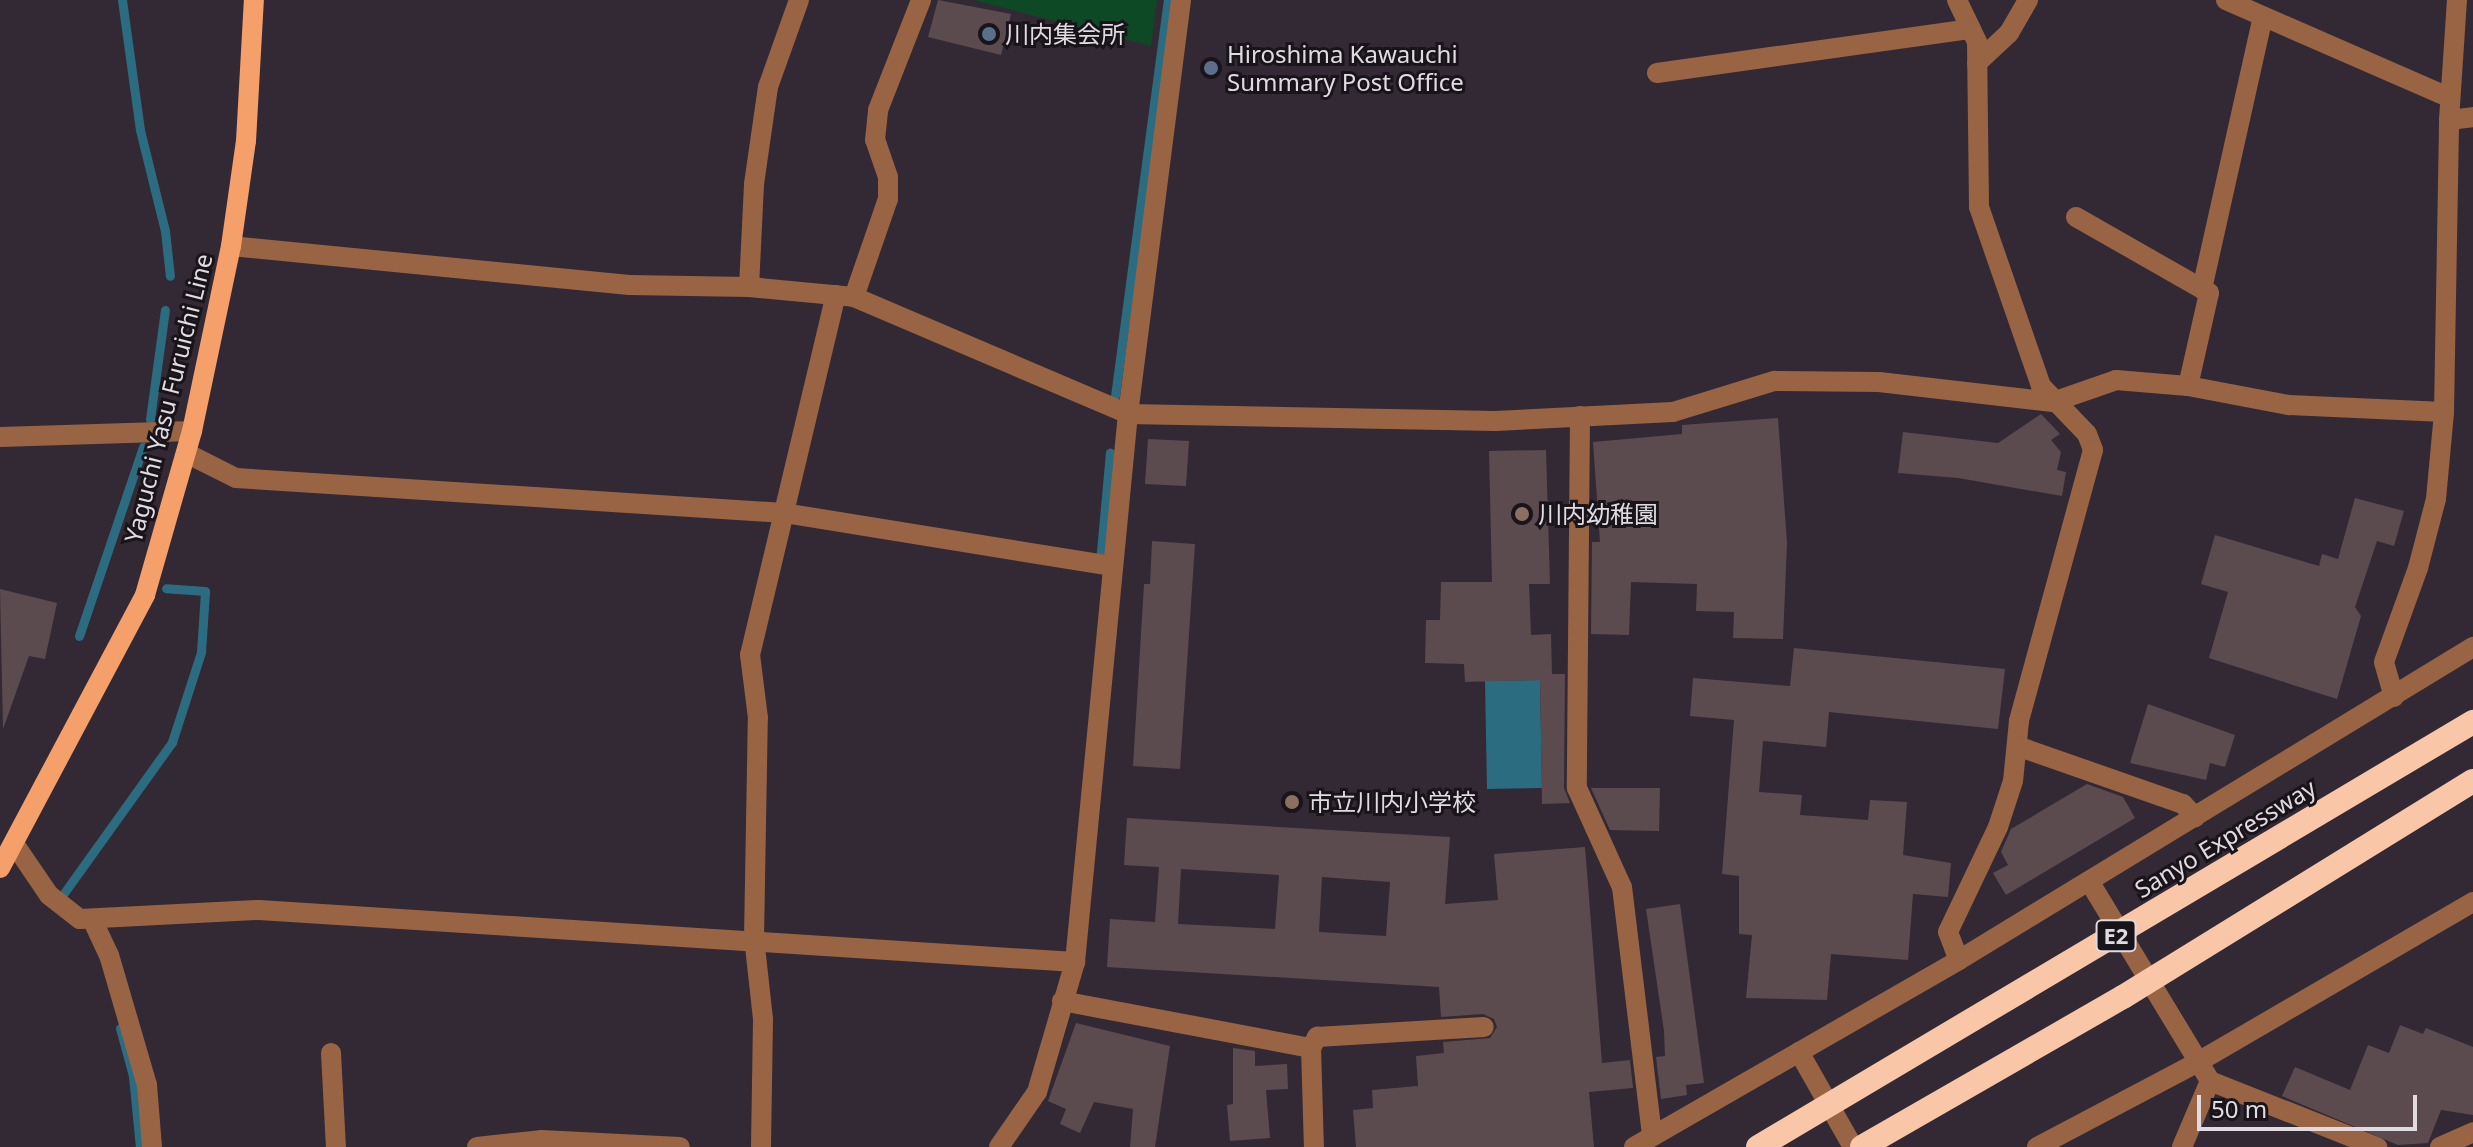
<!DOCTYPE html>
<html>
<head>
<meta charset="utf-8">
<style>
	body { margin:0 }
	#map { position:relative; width:2473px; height:1147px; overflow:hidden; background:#332934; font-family:"Noto Sans","Noto Sans JP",sans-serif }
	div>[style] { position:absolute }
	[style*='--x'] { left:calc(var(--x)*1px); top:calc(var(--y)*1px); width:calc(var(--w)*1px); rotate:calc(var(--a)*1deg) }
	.green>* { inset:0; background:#0d4924 }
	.water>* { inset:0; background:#2c6c81 }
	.stream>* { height:9px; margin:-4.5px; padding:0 4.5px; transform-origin:4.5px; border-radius:4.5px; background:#2c6c81 }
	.building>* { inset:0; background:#5b4b4f }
	.minor>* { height:20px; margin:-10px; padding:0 10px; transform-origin:10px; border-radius:10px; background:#986444 }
	.major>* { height:20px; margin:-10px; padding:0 10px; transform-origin:10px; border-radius:10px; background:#f5a06a }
	.highway-bridge>* { height:24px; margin:-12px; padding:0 12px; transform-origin:12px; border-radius:12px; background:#f9c6a7 }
	.dots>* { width:22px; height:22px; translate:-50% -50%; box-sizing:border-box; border:4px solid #181419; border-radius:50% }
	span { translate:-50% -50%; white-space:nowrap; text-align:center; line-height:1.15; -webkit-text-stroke:6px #181419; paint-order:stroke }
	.shield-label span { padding:2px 6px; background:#181419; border:2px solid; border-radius:6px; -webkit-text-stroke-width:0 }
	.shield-label { font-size:22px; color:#e0dae1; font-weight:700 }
	.poi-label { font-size:24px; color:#e0dae1 }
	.left { translate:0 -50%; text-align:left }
	.street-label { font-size:24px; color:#e0dae1 }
	.scale { position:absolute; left:2197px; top:1095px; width:220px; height:36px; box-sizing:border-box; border:4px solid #e0dae1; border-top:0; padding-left:10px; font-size:24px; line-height:28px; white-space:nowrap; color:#e0dae1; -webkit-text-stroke:6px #181419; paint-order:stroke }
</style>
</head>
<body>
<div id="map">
	<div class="green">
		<div style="clip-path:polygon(974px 0,1157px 0,1151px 46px)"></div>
	</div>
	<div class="water">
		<div style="clip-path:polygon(1540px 680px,1542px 788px,1487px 789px,1485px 681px)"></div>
	</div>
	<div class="stream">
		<div style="--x:122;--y:0;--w:131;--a:82.1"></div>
		<div style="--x:140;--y:130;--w:104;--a:76.1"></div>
		<div style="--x:165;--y:231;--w:45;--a:83.7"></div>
		<div style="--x:1115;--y:396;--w:400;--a:-82.4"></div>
		<div style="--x:150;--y:419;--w:110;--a:-82.2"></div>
		<div style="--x:1100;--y:562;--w:110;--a:-84.8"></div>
		<div style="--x:79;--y:636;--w:200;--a:-71.3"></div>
		<div style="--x:64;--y:893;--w:186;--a:-54.4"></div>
		<div style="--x:172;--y:742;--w:95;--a:-72.1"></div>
		<div style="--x:201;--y:652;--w:61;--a:-86.2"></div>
		<div style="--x:205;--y:591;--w:39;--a:-176"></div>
		<div style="--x:120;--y:1028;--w:50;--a:74.8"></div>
		<div style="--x:133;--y:1076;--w:71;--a:84.4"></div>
	</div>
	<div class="building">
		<div style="clip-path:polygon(938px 0,1011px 14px,1001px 55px,928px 37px)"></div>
		<div style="clip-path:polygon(2041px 414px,2060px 434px,2051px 440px,2061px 452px,2057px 470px,2066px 472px,2062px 496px,1958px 478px,1898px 473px,1903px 432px,1998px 443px)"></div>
		<div style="clip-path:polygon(1778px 418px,1787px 543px,1783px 639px,1733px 638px,1734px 612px,1696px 611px,1697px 584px,1631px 582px,1629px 635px,1591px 634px,1592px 542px,1600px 542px,1593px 442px,1682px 434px,1682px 425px)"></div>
		<div style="clip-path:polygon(1148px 439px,1189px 441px,1186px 486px,1145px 484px)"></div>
		<div style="clip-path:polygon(1546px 450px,1550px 584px,1529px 584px,1531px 635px,1551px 634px,1552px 674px,1565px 674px,1564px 788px,1570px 803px,1542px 804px,1540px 680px,1465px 682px,1464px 664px,1425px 663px,1426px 620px,1440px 620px,1441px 582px,1492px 582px,1489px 451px)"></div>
		<div style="clip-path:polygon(2355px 498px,2404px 511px,2394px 546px,2377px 541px,2355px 607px,2361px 616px,2337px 699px,2209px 658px,2228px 592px,2201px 584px,2215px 535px,2319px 566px,2322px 554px,2338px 559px)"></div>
		<div style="clip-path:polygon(1152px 541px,1195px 544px,1180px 769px,1133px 766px,1144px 584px,1150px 584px)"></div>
		<div style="clip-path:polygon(0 589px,57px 603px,45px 659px,29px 656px,3px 729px)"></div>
		<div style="clip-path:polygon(1794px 648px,2005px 669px,1998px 729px,1829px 712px,1826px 747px,1763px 741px,1759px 792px,1802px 795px,1800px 815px,1868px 820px,1870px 800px,1907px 802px,1903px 855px,1951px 863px,1948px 897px,1913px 894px,1908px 960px,1831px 954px,1827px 1000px,1746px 998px,1752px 935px,1739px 934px,1739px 876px,1722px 874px,1734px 720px,1690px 716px,1693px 678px,1790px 686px)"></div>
		<div style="clip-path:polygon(2148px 704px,2235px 735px,2225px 767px,2210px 763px,2206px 780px,2130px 763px)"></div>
		<div style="clip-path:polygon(2087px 784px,2123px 797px,2135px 818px,2006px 895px,1993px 873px,2008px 865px,2001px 852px,2011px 829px)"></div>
		<div style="clip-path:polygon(1591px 788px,1660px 788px,1659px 831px,1610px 830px)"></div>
		<div style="clip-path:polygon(evenodd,1127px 818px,1450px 837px,1445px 904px,1498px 900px,1494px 854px,1585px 847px,1602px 1063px,1630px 1060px,1633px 1088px,1589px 1092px,1594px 1147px,1356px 1147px,1353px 1110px,1373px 1108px,1372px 1090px,1418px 1086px,1416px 1056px,1444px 1053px,1443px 1042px,1490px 1038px,1497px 1027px,1494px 1019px,1483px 1014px,1441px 1017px,1439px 987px,1107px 967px,1110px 919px,1155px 922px,1159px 867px,1124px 865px,1127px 818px,1181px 869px,1279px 875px,1275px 929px,1178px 924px,1181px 869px,1127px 818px,1322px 877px,1390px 882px,1386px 936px,1319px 932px,1322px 877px)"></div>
		<div style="clip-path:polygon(1680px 904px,1704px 1083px,1686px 1085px,1687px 1095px,1661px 1099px,1656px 1057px,1665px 1056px,1664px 1031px,1646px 909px)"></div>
		<div style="clip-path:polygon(1076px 1023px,1170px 1046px,1155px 1147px,1130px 1147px,1133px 1109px,1094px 1102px,1080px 1133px,1060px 1124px,1066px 1109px,1048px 1101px)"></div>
		<div style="clip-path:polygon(2400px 1025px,2423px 1034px,2426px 1028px,2473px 1047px,2473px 1115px,2441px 1110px,2428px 1143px,2398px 1145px,2282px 1096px,2295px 1067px,2350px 1090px,2368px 1045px,2389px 1053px)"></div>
		<div style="clip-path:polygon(1233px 1048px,1255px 1051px,1255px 1066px,1287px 1064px,1288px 1089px,1266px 1090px,1270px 1138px,1230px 1141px,1227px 1105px,1233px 1104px)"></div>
	</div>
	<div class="minor">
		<div style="--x:1957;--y:0;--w:47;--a:64.5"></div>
		<div style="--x:1977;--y:42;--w:165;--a:89.3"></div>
		<div style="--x:1979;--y:207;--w:189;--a:70.9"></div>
		<div style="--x:2041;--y:386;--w:66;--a:46.2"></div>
		<div style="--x:2087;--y:434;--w:17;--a:69"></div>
		<div style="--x:2093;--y:450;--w:281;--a:105.3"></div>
		<div style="--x:2019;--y:721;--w:60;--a:95.7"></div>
		<div style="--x:2013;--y:781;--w:48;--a:108.1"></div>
		<div style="--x:1998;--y:827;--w:116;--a:115.5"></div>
		<div style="--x:1948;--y:932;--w:30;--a:69"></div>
		<div style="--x:2226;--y:0;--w:244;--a:23.6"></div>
		<div style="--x:1977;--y:63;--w:44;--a:-43.2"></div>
		<div style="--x:2009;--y:33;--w:38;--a:-60"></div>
		<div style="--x:1657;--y:73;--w:317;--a:-8"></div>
		<div style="--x:2449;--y:120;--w:24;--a:-7"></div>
		<div style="--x:2076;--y:217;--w:153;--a:29.7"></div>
		<div style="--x:2209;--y:293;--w:95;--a:102.7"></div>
		<div style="--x:231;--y:246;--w:400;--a:5.6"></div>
		<div style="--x:629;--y:285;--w:120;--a:1"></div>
		<div style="--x:749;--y:287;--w:105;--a:5.4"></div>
		<div style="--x:854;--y:297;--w:298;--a:23.1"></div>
		<div style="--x:1128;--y:414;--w:367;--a:1.1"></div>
		<div style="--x:1495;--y:421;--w:178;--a:-2.9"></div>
		<div style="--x:1673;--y:412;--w:106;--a:-17.1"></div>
		<div style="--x:1774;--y:381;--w:105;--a:0.5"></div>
		<div style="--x:1879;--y:382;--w:175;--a:6.6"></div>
		<div style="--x:2053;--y:402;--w:67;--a:-19.2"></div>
		<div style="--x:2116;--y:380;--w:72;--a:4.8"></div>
		<div style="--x:2188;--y:386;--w:103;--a:10.7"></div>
		<div style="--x:2289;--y:405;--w:155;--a:2.6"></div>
		<div style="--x:749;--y:287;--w:103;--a:-87.2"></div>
		<div style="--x:754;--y:184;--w:98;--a:-81.8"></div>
		<div style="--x:768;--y:87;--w:92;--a:-70.4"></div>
		<div style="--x:2202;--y:289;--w:279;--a:-77.4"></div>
		<div style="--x:854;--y:297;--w:104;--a:-70.9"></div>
		<div style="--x:888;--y:199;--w:22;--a:-90"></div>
		<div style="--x:888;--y:177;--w:39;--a:-109"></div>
		<div style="--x:875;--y:140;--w:30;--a:-84"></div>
		<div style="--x:878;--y:110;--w:118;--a:-68.6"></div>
		<div style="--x:1580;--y:416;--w:372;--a:90.5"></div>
		<div style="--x:1577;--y:788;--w:109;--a:65.6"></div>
		<div style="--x:1622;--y:887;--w:251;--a:83.1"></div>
		<div style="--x:0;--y:437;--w:192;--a:-1.8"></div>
		<div style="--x:186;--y:453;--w:56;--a:26.6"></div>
		<div style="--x:236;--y:478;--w:549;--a:3.65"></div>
		<div style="--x:784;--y:513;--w:333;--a:9.2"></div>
		<div style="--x:2394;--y:697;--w:36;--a:-106"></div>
		<div style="--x:2384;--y:662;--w:100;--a:-70.1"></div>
		<div style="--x:2418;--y:568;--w:71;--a:-75.4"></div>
		<div style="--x:2436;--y:499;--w:87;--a:-84.7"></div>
		<div style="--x:2444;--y:412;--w:292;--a:-89"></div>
		<div style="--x:2449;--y:120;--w:120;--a:-86.2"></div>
		<div style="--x:2017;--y:746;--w:176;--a:19.3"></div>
		<div style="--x:2183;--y:804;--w:18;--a:47"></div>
		<div style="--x:15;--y:845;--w:60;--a:55.8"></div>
		<div style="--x:49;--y:895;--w:39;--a:38"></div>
		<div style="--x:80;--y:919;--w:179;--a:-2.9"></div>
		<div style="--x:259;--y:910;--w:818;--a:3.65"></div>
		<div style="--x:2089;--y:881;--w:234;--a:58.8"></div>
		<div style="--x:2210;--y:1081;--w:72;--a:113"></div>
		<div style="--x:92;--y:919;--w:40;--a:65"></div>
		<div style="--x:109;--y:955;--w:135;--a:73.7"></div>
		<div style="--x:147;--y:1085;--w:62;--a:85.4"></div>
		<div style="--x:1062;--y:1001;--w:253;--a:10.7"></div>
		<div style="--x:1311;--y:1048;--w:99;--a:88.3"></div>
		<div style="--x:1311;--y:1048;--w:13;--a:-61"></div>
		<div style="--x:1317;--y:1037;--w:167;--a:-3.4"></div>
		<div style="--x:1799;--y:1052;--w:109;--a:60.4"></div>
		<div style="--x:331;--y:1053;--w:94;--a:87"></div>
		<div style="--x:2210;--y:1081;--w:180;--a:21.6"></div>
		<div style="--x:477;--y:1147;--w:64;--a:-6.2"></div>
		<div style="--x:541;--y:1140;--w:139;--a:2.9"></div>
		<div style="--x:761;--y:1147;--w:128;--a:-89.1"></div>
		<div style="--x:763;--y:1019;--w:81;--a:-96.3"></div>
		<div style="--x:754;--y:938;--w:220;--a:-89"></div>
		<div style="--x:758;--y:718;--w:64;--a:-97.2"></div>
		<div style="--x:750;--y:655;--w:370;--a:-76.6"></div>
		<div style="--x:999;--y:1147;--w:67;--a:-55.4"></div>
		<div style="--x:1037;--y:1092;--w:135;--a:-73.7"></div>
		<div style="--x:1075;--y:962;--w:551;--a:-84.48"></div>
		<div style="--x:1128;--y:414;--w:417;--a:-82.7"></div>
		<div style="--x:1634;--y:1147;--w:375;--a:-29.9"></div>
		<div style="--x:1959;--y:960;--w:602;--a:-31.34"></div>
		<div style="--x:2037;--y:1147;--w:182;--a:-27.8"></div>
		<div style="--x:2198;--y:1062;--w:318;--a:-30.2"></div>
		<div style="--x:2440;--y:1147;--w:36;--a:-24"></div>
	</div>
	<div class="major">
		<div style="--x:0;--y:868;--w:309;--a:-62"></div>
		<div style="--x:145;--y:595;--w:171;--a:-74"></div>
		<div style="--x:192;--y:431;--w:189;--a:-78.1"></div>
		<div style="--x:231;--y:246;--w:106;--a:-81.9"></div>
		<div style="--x:246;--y:141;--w:141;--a:-86.8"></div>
	</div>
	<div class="highway-bridge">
		<div style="--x:1758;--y:1147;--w:832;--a:-30.73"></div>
		<div style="--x:1862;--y:1147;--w:301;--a:-29.9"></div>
		<div style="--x:2123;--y:997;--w:411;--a:-31.7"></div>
	</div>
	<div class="dots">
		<div style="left:989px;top:34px;background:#5c6f8a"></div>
		<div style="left:1211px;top:68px;background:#5c6f8a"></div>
		<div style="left:1522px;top:514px;background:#8d6e63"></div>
		<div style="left:1292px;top:802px;background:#8d6e63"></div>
	</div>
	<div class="shield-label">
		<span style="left:2116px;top:936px">E2</span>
	</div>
	<div class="poi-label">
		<span class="left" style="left:1005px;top:34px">川内集会所</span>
		<span class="left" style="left:1227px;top:68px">Hiroshima Kawauchi<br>Summary Post Office</span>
		<span class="left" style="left:1538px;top:514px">川内幼稚園</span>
		<span class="left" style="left:1308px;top:802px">市立川内小学校</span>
	</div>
	<div class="street-label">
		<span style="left:168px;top:398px;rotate:-76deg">Yaguchi Yasu Furuichi Line</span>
		<span style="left:2225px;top:838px;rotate:-31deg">Sanyo Expressway</span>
	</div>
	<div class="scale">50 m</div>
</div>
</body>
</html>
